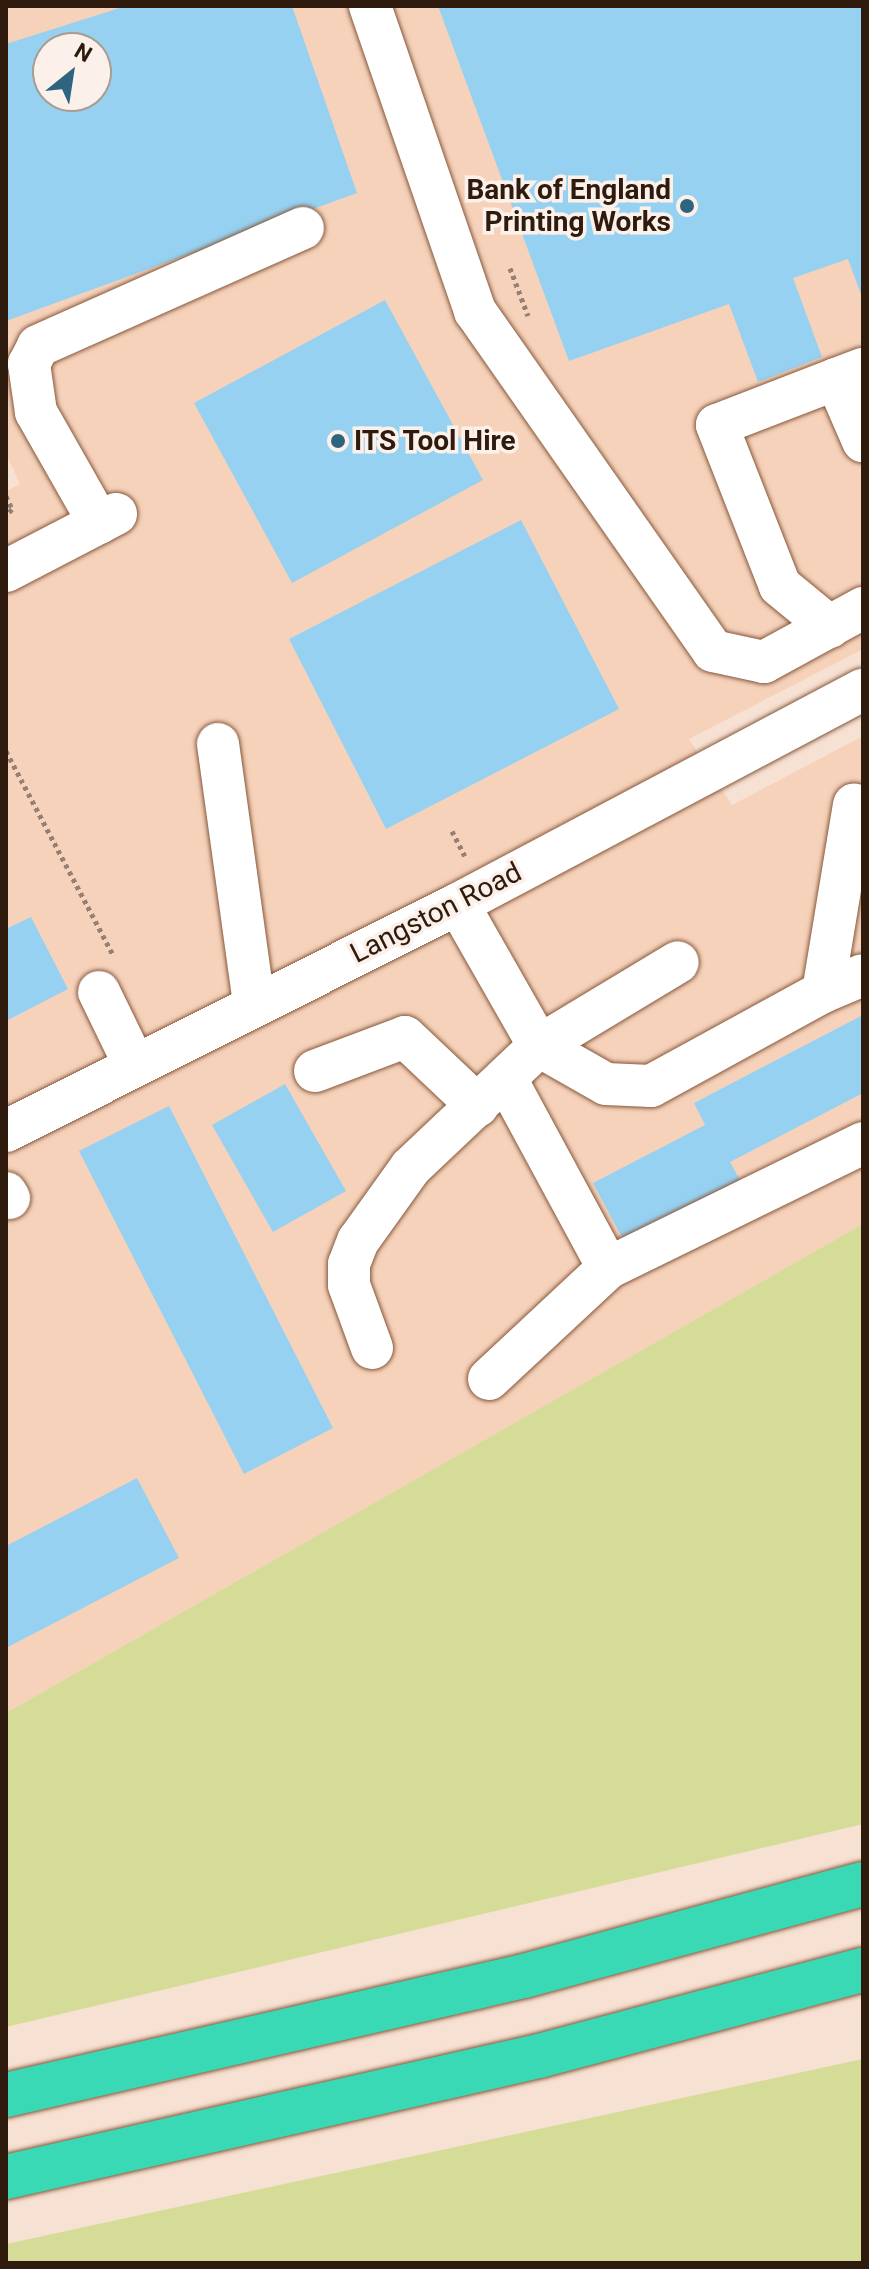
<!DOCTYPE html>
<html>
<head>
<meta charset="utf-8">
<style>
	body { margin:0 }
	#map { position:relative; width:869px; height:2269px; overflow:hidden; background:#f7e1d3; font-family:Roboto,sans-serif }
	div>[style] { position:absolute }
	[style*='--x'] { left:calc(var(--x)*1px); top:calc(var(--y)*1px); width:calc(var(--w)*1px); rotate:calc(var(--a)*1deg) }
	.built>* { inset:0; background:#f6d2bb }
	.green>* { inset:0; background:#d5dc97 }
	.building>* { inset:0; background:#96d1f1 }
	.path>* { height:5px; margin-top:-2.5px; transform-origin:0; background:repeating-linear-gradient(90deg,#958073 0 4px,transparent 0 8px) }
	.roads { filter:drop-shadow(0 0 2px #87583a) drop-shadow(0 0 2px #87583a) }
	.minor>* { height:42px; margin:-21px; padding:0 21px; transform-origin:21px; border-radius:21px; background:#fff }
	.highway>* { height:44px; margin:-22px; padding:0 22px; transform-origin:22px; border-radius:22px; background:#39d9b5 }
	.dots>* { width:22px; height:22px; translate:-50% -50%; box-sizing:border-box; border:4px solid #fcf1ea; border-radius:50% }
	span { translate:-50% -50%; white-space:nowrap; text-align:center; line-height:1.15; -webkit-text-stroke:7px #fcf1ea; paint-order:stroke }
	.poi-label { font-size:28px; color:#2e1b0e; font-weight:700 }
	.right { translate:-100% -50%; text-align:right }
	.left { translate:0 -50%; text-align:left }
	.street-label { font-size:28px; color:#2e1b0e }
	.frame { position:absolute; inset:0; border:8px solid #2e1b0e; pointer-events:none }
	.north { position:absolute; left:32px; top:32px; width:80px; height:80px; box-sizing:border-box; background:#fcf1ea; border:2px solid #aa9b92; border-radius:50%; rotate:30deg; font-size:22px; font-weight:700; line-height:32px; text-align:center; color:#2e1b0e }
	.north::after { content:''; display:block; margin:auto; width:28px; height:36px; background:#2e647f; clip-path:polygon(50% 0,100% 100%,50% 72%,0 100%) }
</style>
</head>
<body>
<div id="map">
	<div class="built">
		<div style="clip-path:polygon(evenodd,6px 6px,863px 6px,863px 649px,689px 739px,732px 805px,863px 736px,863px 1224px,6px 1713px,6px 491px,20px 484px,6px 454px,6px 6px,48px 48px,96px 48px,96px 96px,48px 96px,48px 48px)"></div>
	</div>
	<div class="green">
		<div style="clip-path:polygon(863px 1224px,863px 1824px,6px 2027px,6px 1713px)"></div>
		<div style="clip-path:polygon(863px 2059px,863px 2263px,6px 2263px,6px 2244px)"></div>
	</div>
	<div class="building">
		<div style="clip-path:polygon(evenodd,126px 6px,292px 6px,357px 193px,6px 321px,6px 44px,126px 6px,48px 48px,96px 48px,96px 96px,48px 96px,48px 48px)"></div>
		<div style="clip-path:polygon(438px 6px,863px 6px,863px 300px,848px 259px,793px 278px,822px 357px,758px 382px,729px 304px,569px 361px)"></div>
		<div style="clip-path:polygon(385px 300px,483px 480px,292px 583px,194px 403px)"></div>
		<div style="clip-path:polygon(521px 520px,619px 709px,386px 829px,289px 639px)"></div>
		<div style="clip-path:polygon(31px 917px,68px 989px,6px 1021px,6px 929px)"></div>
		<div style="clip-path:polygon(863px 1015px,863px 1093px,730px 1162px,740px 1180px,624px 1241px,593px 1183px,705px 1125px,694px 1103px)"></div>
		<div style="clip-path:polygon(285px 1084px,346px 1191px,273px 1232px,212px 1125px)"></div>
		<div style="clip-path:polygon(169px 1106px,333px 1428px,244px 1474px,79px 1151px)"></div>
		<div style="clip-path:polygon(137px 1478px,179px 1558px,6px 1648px,6px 1546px)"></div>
	</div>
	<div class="path">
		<div style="--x:510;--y:268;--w:51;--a:69.4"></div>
		<div style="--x:6;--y:496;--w:14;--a:65"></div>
		<div style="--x:12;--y:509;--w:8;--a:135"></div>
		<div style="--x:6;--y:751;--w:230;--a:62.3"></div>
		<div style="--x:452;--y:831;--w:28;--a:63"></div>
	</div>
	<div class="roads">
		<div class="minor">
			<div style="--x:370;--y:6;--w:323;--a:71"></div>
			<div style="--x:475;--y:311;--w:415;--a:55"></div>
			<div style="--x:713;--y:651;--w:52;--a:12.2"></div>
			<div style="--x:764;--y:662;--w:113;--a:-28.6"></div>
			<div style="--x:862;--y:369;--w:28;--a:159"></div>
			<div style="--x:836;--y:379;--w:68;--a:66.5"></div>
			<div style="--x:99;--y:523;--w:128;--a:-119.6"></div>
			<div style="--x:36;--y:412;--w:49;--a:-98.3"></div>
			<div style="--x:29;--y:364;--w:20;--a:-63"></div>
			<div style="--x:38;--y:346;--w:290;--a:-24"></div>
			<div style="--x:6;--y:571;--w:124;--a:-27.4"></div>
			<div style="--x:830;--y:627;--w:65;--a:-140.6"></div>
			<div style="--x:780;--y:586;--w:173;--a:-111.4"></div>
			<div style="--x:717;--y:425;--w:128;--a:-21.1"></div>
			<div style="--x:218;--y:744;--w:263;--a:82.1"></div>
			<div style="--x:458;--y:904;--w:163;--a:60.3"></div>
			<div style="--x:539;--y:1046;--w:77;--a:29.6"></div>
			<div style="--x:606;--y:1084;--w:45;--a:2.5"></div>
			<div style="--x:651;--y:1086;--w:196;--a:-28.7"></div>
			<div style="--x:823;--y:992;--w:190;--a:-80.6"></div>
			<div style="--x:99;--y:992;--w:82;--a:64.1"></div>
			<div style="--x:823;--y:992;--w:43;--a:-23"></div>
			<div style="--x:315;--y:1071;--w:96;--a:-20.7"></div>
			<div style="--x:405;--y:1037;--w:100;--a:43.4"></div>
			<div style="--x:506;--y:1079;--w:215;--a:61.6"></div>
			<div style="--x:6;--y:1131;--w:506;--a:-26.67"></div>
			<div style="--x:458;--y:904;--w:458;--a:-27.9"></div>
			<div style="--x:6;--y:1193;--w:6;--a:59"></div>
			<div style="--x:372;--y:1348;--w:67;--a:-110.1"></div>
			<div style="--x:349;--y:1285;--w:21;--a:-90"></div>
			<div style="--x:349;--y:1264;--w:25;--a:-69"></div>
			<div style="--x:358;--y:1241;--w:91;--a:-54.4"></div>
			<div style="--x:411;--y:1167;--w:176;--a:-43.4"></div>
			<div style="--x:539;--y:1046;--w:162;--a:-31.1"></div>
			<div style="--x:489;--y:1379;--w:163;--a:-43"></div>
			<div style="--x:608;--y:1268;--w:284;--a:-26.1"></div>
		</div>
		<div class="highway">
			<div style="--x:6;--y:2095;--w:531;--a:-12.94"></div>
			<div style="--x:524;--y:1976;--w:351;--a:-15.2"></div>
			<div style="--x:6;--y:2177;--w:547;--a:-12.79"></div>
			<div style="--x:539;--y:2056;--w:335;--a:-14.9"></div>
		</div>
	</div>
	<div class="dots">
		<div style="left:687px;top:206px;background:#2e647f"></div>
		<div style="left:338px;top:441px;background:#2e647f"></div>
	</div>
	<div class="poi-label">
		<span class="right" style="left:671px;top:206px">Bank of England<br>Printing Works</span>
		<span class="left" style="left:354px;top:441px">ITS Tool Hire</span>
	</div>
	<div class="street-label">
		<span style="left:436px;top:913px;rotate:-27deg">Langston Road</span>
	</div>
	<div class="frame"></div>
	<div class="north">N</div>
</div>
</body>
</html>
